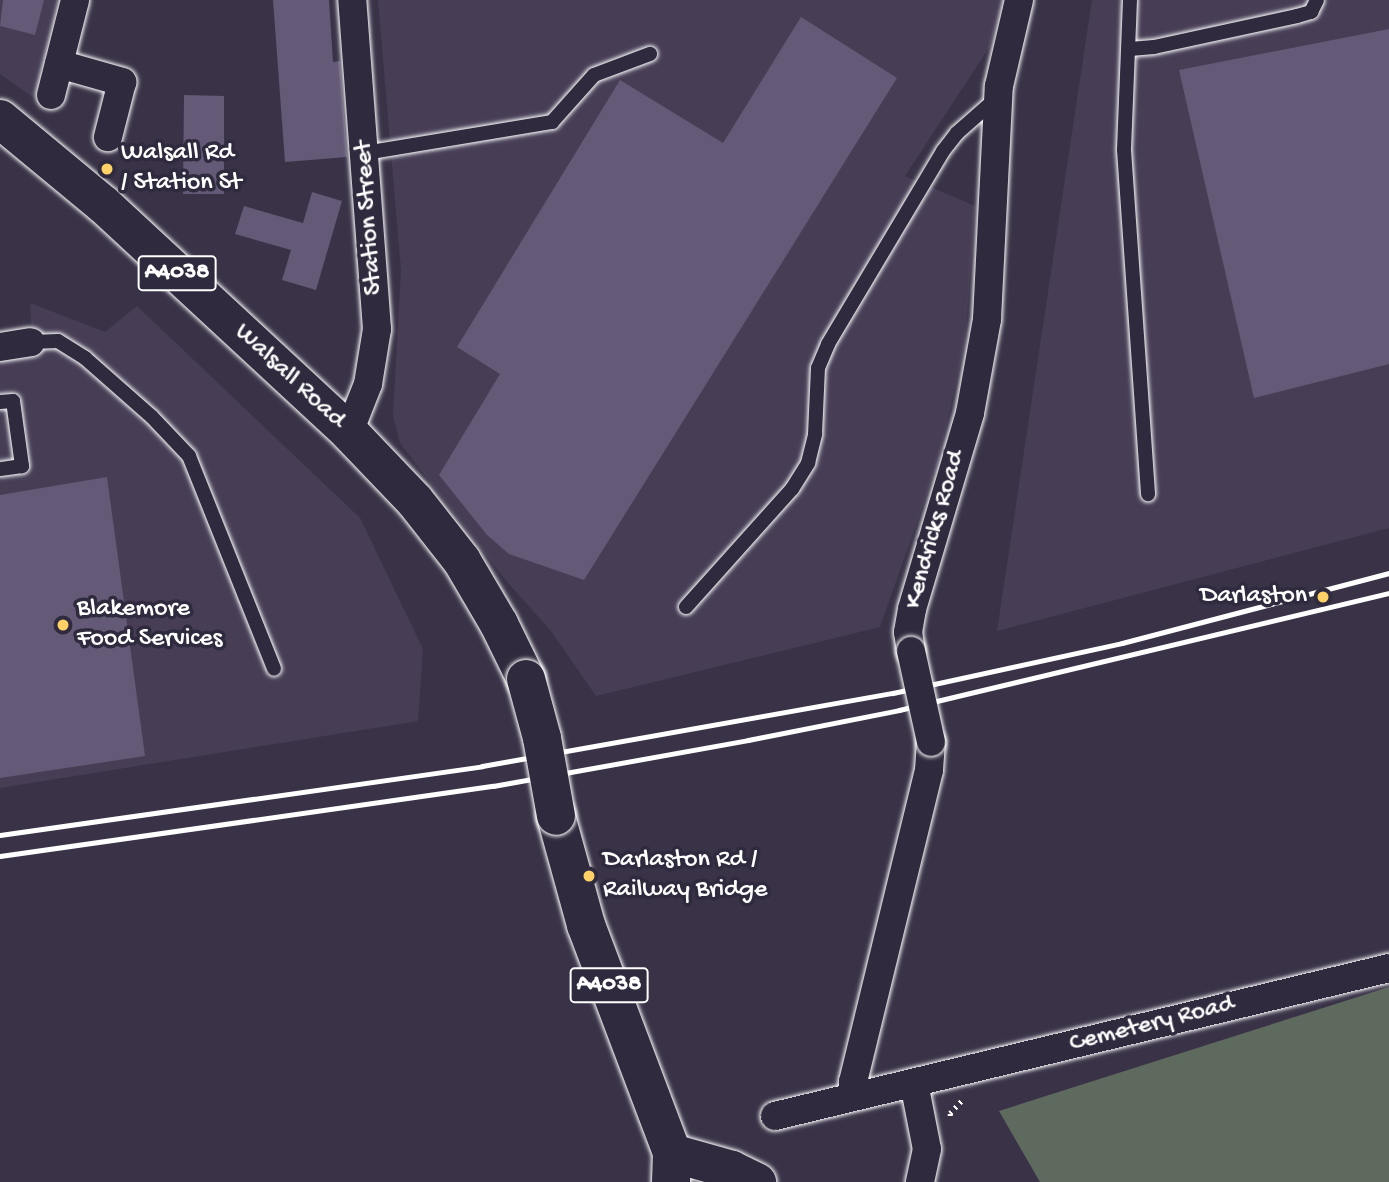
<!DOCTYPE html>
<html>
<head>
<meta charset="utf-8">
<style>
	body { margin:0 }
	#map { position:relative; width:1389px; height:1182px; overflow:hidden; background:#3a3348; font-family:"Gochi Hand",sans-serif }
	div>[style] { position:absolute }
	[style*='--x'] { left:calc(var(--x)*1px); top:calc(var(--y)*1px); width:calc(var(--w)*1px); rotate:calc(var(--a)*1deg) }
	.built>* { inset:0; background:#473e56 }
	.green>* { inset:0; background:#5f6a5f }
	.building>* { inset:0; background:#645976 }
	.path>* { height:4.5px; margin-top:-2.25px; transform-origin:0; background:repeating-linear-gradient(90deg,#fff 0 2px,transparent 0 7px) }
	.roads { filter:drop-shadow(0 0 2px #fff) drop-shadow(0 0 2px #fff) }
	.lane>* { height:14px; margin:-7px; padding:0 7px; transform-origin:7px; border-radius:7px; background:#2f2a3d }
	.street>* { height:28px; margin:-14px; padding:0 14px; transform-origin:14px; border-radius:14px; background:#2f2a3d }
	.secondary>* { height:38px; margin:-19px; padding:0 19px; transform-origin:19px; border-radius:19px; background:#2f2a3d }
	.primary>* { height:38px; margin:-19px; padding:0 19px; transform-origin:19px; border-radius:19px; background:#2f2a3d }
	.rail>* { height:5px; margin:-2.5px; padding:0 2.5px; transform-origin:2.5px; border-radius:2.5px; background:#fff }
	.bridges { filter:drop-shadow(0 0 2px #fff) drop-shadow(0 0 2px #fff) }
	.street-bridge>* { height:28px; margin:-14px; padding:0 14px; transform-origin:14px; border-radius:14px; background:#2f2a3d }
	.primary-bridge>* { height:38px; margin:-19px; padding:0 19px; transform-origin:19px; border-radius:19px; background:#2f2a3d }
	.dots>* { width:19px; height:19px; translate:-50% -50%; box-sizing:border-box; border:4px solid #2f2a3d; border-radius:50% }
	span { translate:-50% -50%; white-space:nowrap; text-align:center; line-height:1.15; -webkit-text-stroke:7px #2f2a3d; paint-order:stroke }
	.shield-label span { padding:2px 5px; background:#2f2a3d; border:2px solid; border-radius:5px; -webkit-text-stroke-width:0 }
	.shield-label { font-size:24px; color:#fff; font-weight:700 }
	.poi-label { font-size:26px; color:#fff }
	.left { translate:0 -50%; text-align:left }
	.right { translate:-100% -50%; text-align:right }
	.street-label { font-size:26px; color:#fff }
</style>
</head>
<body>
<div id="map">
	<div class="built">
		<div style="clip-path:polygon(0 0,58px 0,34px 98px,0 74px)"></div>
		<div style="clip-path:polygon(378px 0,1003px 0,990px 46px,905px 176px,975px 206px,965px 342px,938px 462px,880px 627px,596px 696px,551px 631px,503px 577px,400px 443px,393px 416px,401px 270px)"></div>
		<div style="clip-path:polygon(1092px 0,1389px 0,1389px 528px,997px 631px)"></div>
		<div style="clip-path:polygon(30px 303px,105px 332px,137px 306px,360px 518px,423px 649px,418px 721px,0 788px,0 361px,33px 355px)"></div>
	</div>
	<div class="green">
		<div style="clip-path:polygon(1389px 987px,1389px 1182px,1040px 1182px,999px 1111px)"></div>
	</div>
	<div class="building">
		<div style="clip-path:polygon(3px 0,44px 0,35px 35px,0 26px)"></div>
		<div style="clip-path:polygon(273px 0,329px 0,333px 62px,340px 61px,347px 157px,285px 162px)"></div>
		<div style="clip-path:polygon(801px 17px,897px 78px,584px 580px,509px 554px,487px 535px,439px 475px,500px 374px,457px 347px,620px 80px,723px 143px)"></div>
		<div style="clip-path:polygon(1389px 29px,1389px 364px,1254px 398px,1179px 70px)"></div>
		<div style="clip-path:polygon(184px 95px,224px 96px,224px 194px,183px 194px)"></div>
		<div style="clip-path:polygon(312px 192px,342px 201px,316px 290px,282px 280px,291px 250px,235px 234px,244px 206px,303px 223px)"></div>
		<div style="clip-path:polygon(107px 477px,145px 756px,0 778px,0 495px)"></div>
	</div>
	<div class="path">
		<div style="--x:950;--y:1116;--w:3;--a:-90"></div>
		<div style="--x:950;--y:1113;--w:19;--a:-47"></div>
	</div>
	<div class="roads">
		<div class="lane">
			<div style="--x:1130;--y:0;--w:150;--a:92.3"></div>
			<div style="--x:1124;--y:150;--w:345;--a:86"></div>
			<div style="--x:1130;--y:49;--w:24;--a:-5"></div>
			<div style="--x:1154;--y:47;--w:146;--a:-12.2"></div>
			<div style="--x:1297;--y:16;--w:15;--a:-16"></div>
			<div style="--x:1311;--y:12;--w:13;--a:-63"></div>
			<div style="--x:365;--y:153;--w:190;--a:-9.4"></div>
			<div style="--x:552;--y:122;--w:63;--a:-48.2"></div>
			<div style="--x:594;--y:75;--w:60;--a:-20.6"></div>
			<div style="--x:31;--y:342;--w:27;--a:-2"></div>
			<div style="--x:58;--y:341;--w:32;--a:32"></div>
			<div style="--x:85;--y:358;--w:89;--a:41.4"></div>
			<div style="--x:152;--y:417;--w:54;--a:46.5"></div>
			<div style="--x:189;--y:456;--w:229;--a:68.2"></div>
			<div style="--x:0;--y:402;--w:13;--a:-4"></div>
			<div style="--x:13;--y:401;--w:66;--a:82.1"></div>
			<div style="--x:22;--y:466;--w:22;--a:172"></div>
			<div style="--x:686;--y:607;--w:159;--a:-48.1"></div>
			<div style="--x:792;--y:489;--w:31;--a:-58"></div>
			<div style="--x:808;--y:463;--w:30;--a:-76"></div>
			<div style="--x:815;--y:434;--w:66;--a:-87.4"></div>
			<div style="--x:818;--y:368;--w:26;--a:-67"></div>
			<div style="--x:828;--y:344;--w:225;--a:-59.2"></div>
			<div style="--x:943;--y:151;--w:23;--a:-52"></div>
			<div style="--x:957;--y:133;--w:55;--a:-41.3"></div>
		</div>
		<div class="street">
			<div style="--x:59;--y:64;--w:66;--a:15.9"></div>
			<div style="--x:122;--y:82;--w:57;--a:104.3"></div>
			<div style="--x:51;--y:95;--w:98;--a:-75.8"></div>
			<div style="--x:0;--y:347;--w:31;--a:-9"></div>
			<div style="--x:349;--y:432;--w:52;--a:-68.4"></div>
			<div style="--x:368;--y:384;--w:56;--a:-80.7"></div>
			<div style="--x:377;--y:329;--w:330;--a:-94.3"></div>
			<div style="--x:911;--y:651;--w:19;--a:-99"></div>
			<div style="--x:908;--y:632;--w:23;--a:-80"></div>
			<div style="--x:912;--y:609;--w:204;--a:-73.5"></div>
			<div style="--x:970;--y:413;--w:96;--a:-79.7"></div>
			<div style="--x:987;--y:319;--w:233;--a:-87.1"></div>
			<div style="--x:999;--y:86;--w:88;--a:-76.9"></div>
			<div style="--x:914;--y:1083;--w:67;--a:78.9"></div>
			<div style="--x:927;--y:1149;--w:34;--a:102"></div>
			<div style="--x:853;--y:1096;--w:14;--a:-90"></div>
			<div style="--x:853;--y:1082;--w:321;--a:-76.3"></div>
			<div style="--x:929;--y:770;--w:28;--a:-86"></div>
			<div style="--x:775;--y:1116;--w:632;--a:-13.55"></div>
		</div>
		<div class="secondary">
			<div style="--x:672;--y:1153;--w:62;--a:15.8"></div>
			<div style="--x:732;--y:1170;--w:28;--a:26"></div>
		</div>
		<div class="primary">
			<div style="--x:0;--y:119;--w:135;--a:39.6"></div>
			<div style="--x:104;--y:205;--w:334;--a:42.8"></div>
			<div style="--x:349;--y:432;--w:95;--a:46.3"></div>
			<div style="--x:415;--y:501;--w:76;--a:51.9"></div>
			<div style="--x:462;--y:561;--w:73;--a:59.6"></div>
			<div style="--x:499;--y:624;--w:61;--a:63.9"></div>
			<div style="--x:556;--y:816;--w:113;--a:74.6"></div>
			<div style="--x:586;--y:925;--w:244;--a:69.3"></div>
			<div style="--x:672;--y:1153;--w:29;--a:92"></div>
		</div>
	</div>
	<div class="rail">
		<div style="--x:0;--y:835;--w:487;--a:-8.1"></div>
		<div style="--x:482;--y:766;--w:417;--a:-10.1"></div>
		<div style="--x:893;--y:693;--w:234;--a:-12.3"></div>
		<div style="--x:1122;--y:643;--w:276;--a:-14.7"></div>
		<div style="--x:0;--y:856;--w:498;--a:-8.1"></div>
		<div style="--x:493;--y:786;--w:259;--a:-10.2"></div>
		<div style="--x:748;--y:740;--w:154;--a:-11.2"></div>
		<div style="--x:899;--y:710;--w:504;--a:-13.43"></div>
	</div>
	<div class="bridges">
		<div class="street-bridge">
			<div style="--x:911;--y:651;--w:93;--a:77.6"></div>
		</div>
		<div class="primary-bridge">
			<div style="--x:526;--y:679;--w:61;--a:74.8"></div>
			<div style="--x:542;--y:738;--w:79;--a:79.8"></div>
		</div>
	</div>
	<div class="dots">
		<div style="left:107px;top:169px;background:#ffd166"></div>
		<div style="left:1323px;top:597px;background:#ffd166"></div>
		<div style="left:63px;top:625px;background:#ffd166"></div>
		<div style="left:589px;top:876px;background:#ffd166"></div>
	</div>
	<div class="shield-label">
		<span style="left:177px;top:273px">A4038</span>
		<span style="left:609px;top:985px">A4038</span>
	</div>
	<div class="poi-label">
		<span class="left" style="left:121px;top:169px">Walsall Rd<br>/ Station St</span>
		<span class="right" style="left:1307px;top:597px">Darlaston</span>
		<span class="left" style="left:77px;top:625px">Blakemore<br>Food Services</span>
		<span class="left" style="left:603px;top:876px">Darlaston Rd /<br>Railway Bridge</span>
	</div>
	<div class="street-label">
		<span style="left:370px;top:218px;rotate:-94deg">Station Street</span>
		<span style="left:289px;top:377px;rotate:43deg">Walsall Road</span>
		<span style="left:936px;top:530px;rotate:-74deg">Kendricks Road</span>
		<span style="left:1152px;top:1025px;rotate:-14deg">Cemetery Road</span>
	</div>
</div>
</body>
</html>
